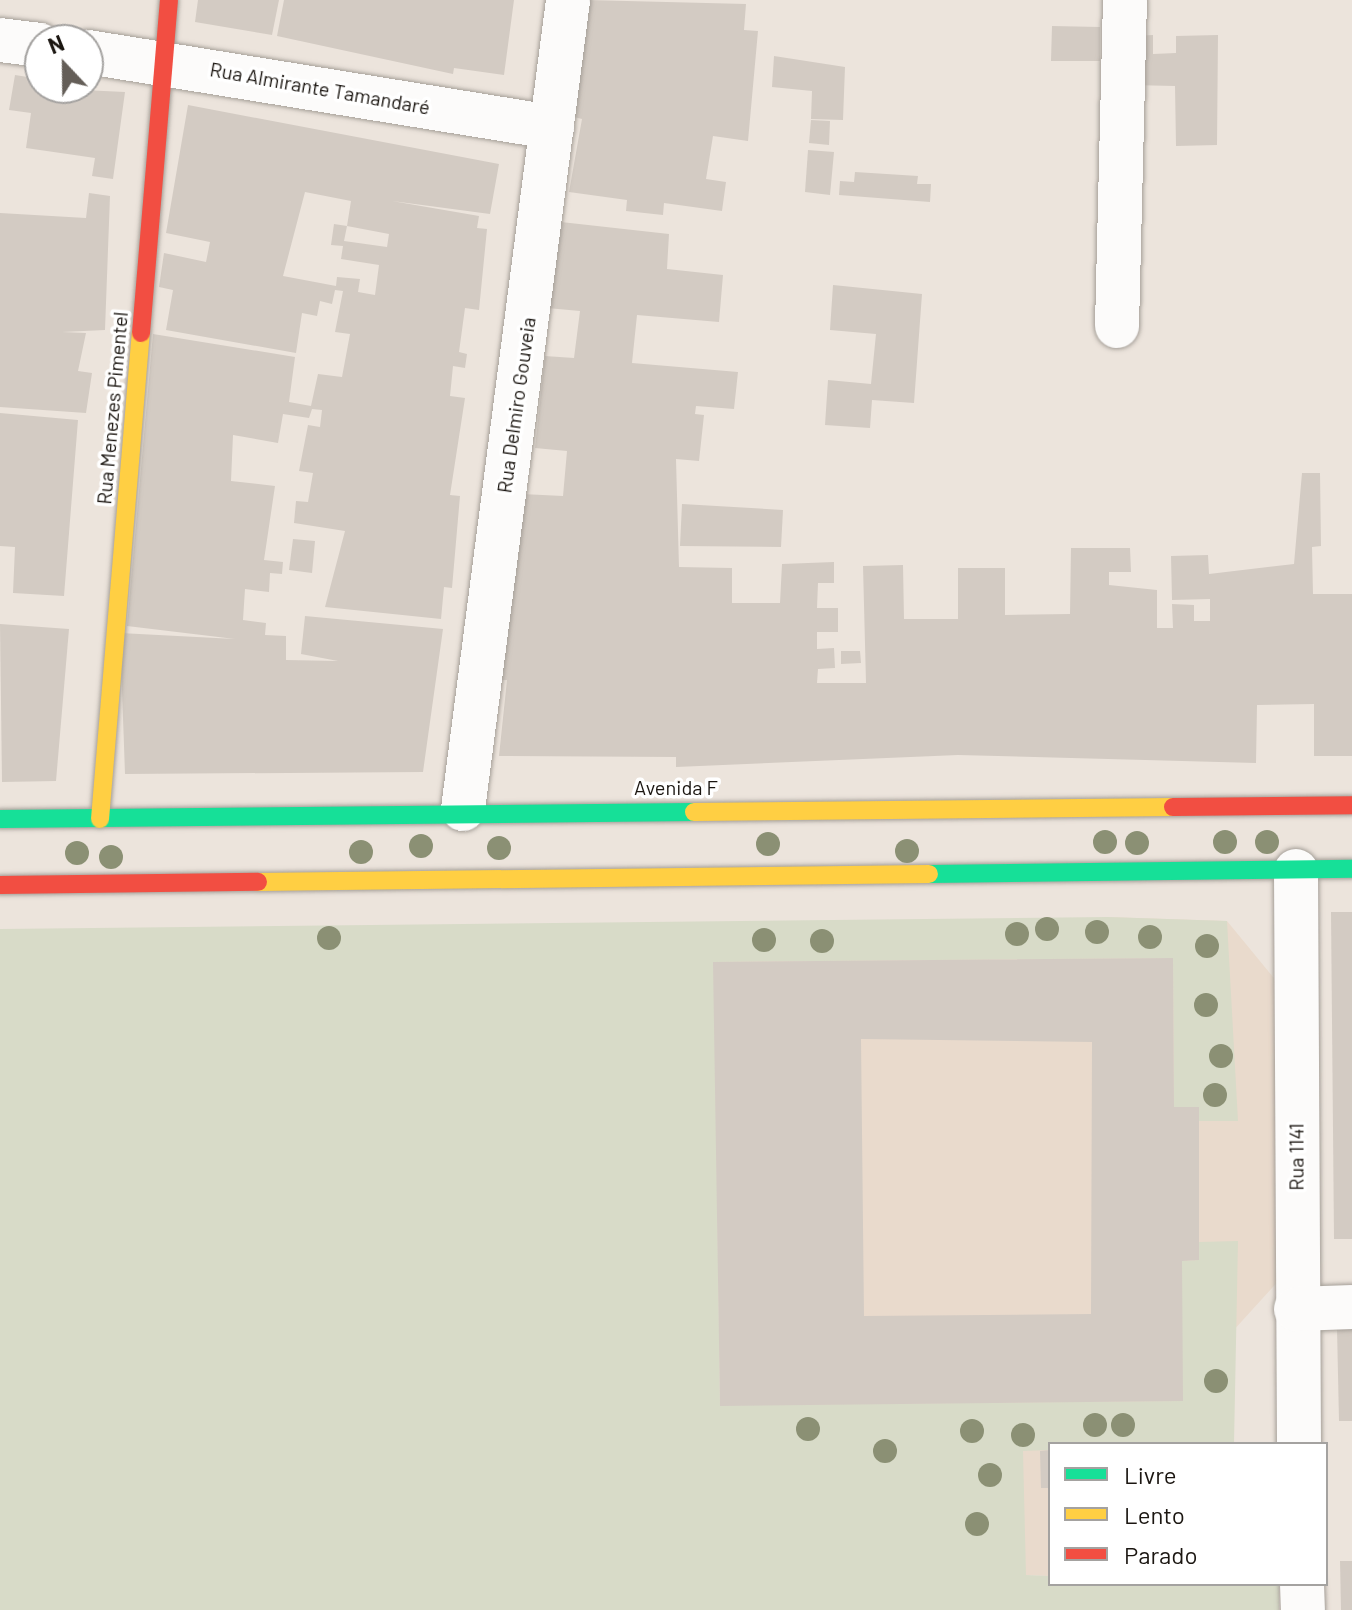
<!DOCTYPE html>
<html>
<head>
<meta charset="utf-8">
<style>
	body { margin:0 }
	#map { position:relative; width:1352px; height:1610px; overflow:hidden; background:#ece4dc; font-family:Barlow,sans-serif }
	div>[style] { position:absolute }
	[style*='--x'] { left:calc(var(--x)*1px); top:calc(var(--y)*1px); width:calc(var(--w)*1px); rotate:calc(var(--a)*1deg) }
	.built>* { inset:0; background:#e9dacc }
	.green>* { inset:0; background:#d8dbc8 }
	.building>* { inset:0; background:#d3cbc3 }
	.roads { filter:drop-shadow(0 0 2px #a59f98) drop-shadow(0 0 2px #a59f98) }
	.street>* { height:44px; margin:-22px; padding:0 22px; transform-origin:22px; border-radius:22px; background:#fcfbfa }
	.fast>* { height:18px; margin:-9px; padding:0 9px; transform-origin:9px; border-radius:9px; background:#16e098 }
	.slow>* { height:18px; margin:-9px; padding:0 9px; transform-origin:9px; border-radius:9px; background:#ffcf43 }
	.jam>* { height:18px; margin:-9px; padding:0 9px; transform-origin:9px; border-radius:9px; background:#f24e42 }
	.trees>* { width:24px; height:24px; margin:-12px; border-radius:50%; background:#8b9074 }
	span { translate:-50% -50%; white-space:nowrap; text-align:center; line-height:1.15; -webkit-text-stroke:7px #fff; paint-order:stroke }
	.street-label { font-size:20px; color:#1b1611 }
	.legend { position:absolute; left:1048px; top:1442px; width:280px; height:144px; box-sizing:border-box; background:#fff; border:2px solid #a4a2a0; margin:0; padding:10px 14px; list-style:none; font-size:24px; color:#1b1611 }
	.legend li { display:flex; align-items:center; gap:16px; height:40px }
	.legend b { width:40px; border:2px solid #a4a2a0 }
	.north { position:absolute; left:24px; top:24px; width:80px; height:80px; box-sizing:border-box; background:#fff; border:2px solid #a4a2a0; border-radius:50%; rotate:338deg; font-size:22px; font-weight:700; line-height:32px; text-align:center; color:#1b1611 }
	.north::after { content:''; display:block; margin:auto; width:28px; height:36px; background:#645e58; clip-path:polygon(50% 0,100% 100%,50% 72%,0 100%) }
</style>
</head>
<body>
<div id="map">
	<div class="built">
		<div style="clip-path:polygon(1107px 917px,1227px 921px,1278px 983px,1291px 1267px,1232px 1332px,1234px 1444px,1050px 1444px,1050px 1576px,1026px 1575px,720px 1406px,713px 962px)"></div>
	</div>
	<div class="green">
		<div style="clip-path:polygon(1107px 917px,1227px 921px,1238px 1121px,1198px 1121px,1199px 1107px,1174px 1107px,1173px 958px,714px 962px,720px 1405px,1182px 1401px,1182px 1261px,1199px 1260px,1199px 1242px,1238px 1241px,1234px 1444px,1050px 1444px,1050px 1450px,1023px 1451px,1026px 1575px,1050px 1576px,1050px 1584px,1279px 1584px,1279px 1610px,0 1610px,0 929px)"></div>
	</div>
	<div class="building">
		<div style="clip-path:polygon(198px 0,279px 0,272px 35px,195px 22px)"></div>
		<div style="clip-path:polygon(284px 0,514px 0,504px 75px,454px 68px,453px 74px,277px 36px)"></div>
		<div style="clip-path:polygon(587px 0,746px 4px,744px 30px,758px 31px,748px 141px,713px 136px,706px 179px,726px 182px,722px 211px,664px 203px,663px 215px,626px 211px,627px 200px,569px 192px,582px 119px,574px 117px)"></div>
		<div style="clip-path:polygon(1052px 26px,1100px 27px,1100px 61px,1051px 61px)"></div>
		<div style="clip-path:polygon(1153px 35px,1153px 54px,1176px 53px,1176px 36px,1218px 35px,1217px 145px,1176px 146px,1175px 86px,1131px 85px,1131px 36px)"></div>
		<div style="clip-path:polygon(774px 56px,845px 67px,843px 120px,811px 119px,812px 91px,772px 87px)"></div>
		<div style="clip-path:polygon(15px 75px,40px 79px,40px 88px,125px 92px,113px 179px,92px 176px,95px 158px,26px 148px,31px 113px,9px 110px)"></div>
		<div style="clip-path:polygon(evenodd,188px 105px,499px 164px,490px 214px,392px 201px,479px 216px,477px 228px,487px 229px,479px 310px,465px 308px,459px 352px,467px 354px,465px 368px,453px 366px,450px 396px,465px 398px,450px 495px,460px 496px,452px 588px,444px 587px,441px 619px,325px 607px,345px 531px,294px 523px,296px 501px,308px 502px,313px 473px,299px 471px,308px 425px,320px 427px,322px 410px,312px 409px,309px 418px,283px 414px,278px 443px,233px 435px,231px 481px,275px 486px,264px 560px,283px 562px,282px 574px,270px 573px,269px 592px,245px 589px,243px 620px,266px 623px,265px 635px,286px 636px,286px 660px,338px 661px,301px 654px,305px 616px,443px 629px,423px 772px,125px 774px,120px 633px,235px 639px,127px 626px,153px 334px,295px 357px,289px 402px,311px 406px,318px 374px,342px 377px,350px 334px,335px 332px,343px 291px,335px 290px,332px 304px,320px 301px,317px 316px,302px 313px,296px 353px,166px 330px,173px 290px,159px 287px,164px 253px,206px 262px,210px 242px,166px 233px,188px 105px,305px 192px,351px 201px,347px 226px,389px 234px,387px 247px,344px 241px,347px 226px,334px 224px,331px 245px,343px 246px,341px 259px,379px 265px,375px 295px,358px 292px,360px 279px,337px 277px,336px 286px,283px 276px,305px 192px)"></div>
		<div style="clip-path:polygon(811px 120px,830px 121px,829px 145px,809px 143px)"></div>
		<div style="clip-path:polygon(808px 150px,834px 152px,830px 195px,805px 192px)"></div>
		<div style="clip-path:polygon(855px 172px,918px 176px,917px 184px,931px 184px,930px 202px,839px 195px,840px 181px,854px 182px)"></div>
		<div style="clip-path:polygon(89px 193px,110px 196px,105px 330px,62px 332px,86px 333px,78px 371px,92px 373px,86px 413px,0 407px,0 213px,86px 218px)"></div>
		<div style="clip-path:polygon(552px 221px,669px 234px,667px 269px,723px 275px,719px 322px,637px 315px,632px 363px,738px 372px,734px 409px,696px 406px,695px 414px,704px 415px,699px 461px,676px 459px,679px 567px,732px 568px,732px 603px,780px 603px,782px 564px,834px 562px,834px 583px,818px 583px,817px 608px,838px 608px,838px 632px,817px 632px,817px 649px,834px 648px,835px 668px,818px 669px,817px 683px,866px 683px,863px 566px,903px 565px,904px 619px,958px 619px,958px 568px,1005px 568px,1005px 615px,1070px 614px,1071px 548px,1130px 548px,1131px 572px,1109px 572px,1109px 585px,1157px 590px,1157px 628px,1173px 628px,1172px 604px,1194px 605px,1194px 621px,1210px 621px,1210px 599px,1172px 600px,1171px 556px,1208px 555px,1209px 574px,1294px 564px,1302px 473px,1320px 473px,1321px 546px,1312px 547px,1313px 594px,1352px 594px,1352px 756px,1314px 756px,1314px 704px,1257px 705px,1256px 763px,958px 755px,676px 767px,676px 757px,499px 756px,507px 680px,499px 680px,522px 494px,563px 496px,567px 451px,535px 448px,545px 356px,574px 358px,580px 311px,547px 308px)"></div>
		<div style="clip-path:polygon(833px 285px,922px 294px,914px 403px,872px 400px,870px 428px,825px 425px,828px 380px,871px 384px,876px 334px,830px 330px)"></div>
		<div style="clip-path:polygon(0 413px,78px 420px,64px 596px,13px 593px,15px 547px,0 546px)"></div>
		<div style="clip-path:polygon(682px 504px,783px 510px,781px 547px,680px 546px)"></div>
		<div style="clip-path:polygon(293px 539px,315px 541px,312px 573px,289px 570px)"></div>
		<div style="clip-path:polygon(0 624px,69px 629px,56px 781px,2px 782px)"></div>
		<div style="clip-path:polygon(841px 651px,860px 651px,861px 663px,841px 664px)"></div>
		<div style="clip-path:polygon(1331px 912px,1352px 912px,1352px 1239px,1334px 1239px)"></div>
		<div style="clip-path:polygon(evenodd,1173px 958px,1174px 1107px,1199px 1107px,1199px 1260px,1182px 1261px,1183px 1401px,720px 1406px,713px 962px,1173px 958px,861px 1039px,1092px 1042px,1091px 1314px,864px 1316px,861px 1039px)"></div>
		<div style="clip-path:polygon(1337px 1328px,1352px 1328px,1352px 1421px,1339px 1421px)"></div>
		<div style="clip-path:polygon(1050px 1450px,1050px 1488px,1041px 1488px,1040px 1451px)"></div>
		<div style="clip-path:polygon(1340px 1561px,1352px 1561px,1352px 1610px,1341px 1610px)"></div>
	</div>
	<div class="roads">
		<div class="street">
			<div style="--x:0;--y:40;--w:40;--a:7.1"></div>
			<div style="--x:88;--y:52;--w:470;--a:9.2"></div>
			<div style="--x:1117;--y:326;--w:326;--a:-88.6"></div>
			<div style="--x:463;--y:809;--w:816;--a:-82.6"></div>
			<div style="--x:1296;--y:871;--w:573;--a:89.7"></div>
			<div style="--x:1296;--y:1309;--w:56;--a:-2"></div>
			<div style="--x:1302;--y:1584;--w:26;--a:88"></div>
		</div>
		<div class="fast">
			<div style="--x:0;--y:819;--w:694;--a:-0.58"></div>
			<div style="--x:929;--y:874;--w:423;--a:-0.7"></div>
		</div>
		<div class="slow">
			<div style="--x:694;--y:812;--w:479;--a:-0.6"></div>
			<div style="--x:100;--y:819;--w:488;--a:-85.2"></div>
			<div style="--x:258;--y:882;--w:671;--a:-0.68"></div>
		</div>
		<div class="jam">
			<div style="--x:141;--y:333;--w:334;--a:-85.2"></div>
			<div style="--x:1173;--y:807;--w:179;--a:-0.6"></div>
			<div style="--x:0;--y:885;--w:258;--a:-0.7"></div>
		</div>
	</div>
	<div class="trees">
		<div style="left:1105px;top:842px"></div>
		<div style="left:1225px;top:842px"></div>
		<div style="left:1267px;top:842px"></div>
		<div style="left:1137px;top:843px"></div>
		<div style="left:768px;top:844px"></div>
		<div style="left:421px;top:846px"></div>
		<div style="left:499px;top:848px"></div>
		<div style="left:907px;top:851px"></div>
		<div style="left:361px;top:852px"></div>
		<div style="left:77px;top:853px"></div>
		<div style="left:111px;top:857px"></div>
		<div style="left:1047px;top:929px"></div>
		<div style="left:1097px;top:932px"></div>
		<div style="left:1017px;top:934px"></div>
		<div style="left:1150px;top:937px"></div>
		<div style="left:329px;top:938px"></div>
		<div style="left:764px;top:940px"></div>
		<div style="left:822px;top:941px"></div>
		<div style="left:1207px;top:946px"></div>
		<div style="left:1206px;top:1005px"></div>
		<div style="left:1221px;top:1056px"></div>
		<div style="left:1215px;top:1095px"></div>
		<div style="left:1216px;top:1381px"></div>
		<div style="left:1095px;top:1425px"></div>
		<div style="left:1123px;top:1425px"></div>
		<div style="left:808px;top:1429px"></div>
		<div style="left:972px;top:1431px"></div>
		<div style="left:1023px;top:1435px"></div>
		<div style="left:885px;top:1451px"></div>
		<div style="left:990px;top:1475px"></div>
		<div style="left:977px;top:1524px"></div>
	</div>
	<div class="street-label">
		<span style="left:320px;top:88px;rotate:10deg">Rua Almirante Tamandaré</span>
		<span style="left:516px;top:405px;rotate:-82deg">Rua Delmiro Gouveia</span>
		<span style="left:112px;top:408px;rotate:-85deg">Rua Menezes Pimentel</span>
		<span style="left:676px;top:787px">Avenida F</span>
		<span style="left:1296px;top:1157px;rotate:-90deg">Rua 1141</span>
	</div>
	<ul class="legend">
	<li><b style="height:10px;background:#16e098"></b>Livre</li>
	<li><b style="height:10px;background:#ffcf43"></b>Lento</li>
	<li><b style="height:10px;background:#f24e42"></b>Parado</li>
	</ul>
	<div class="north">N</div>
</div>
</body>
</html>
